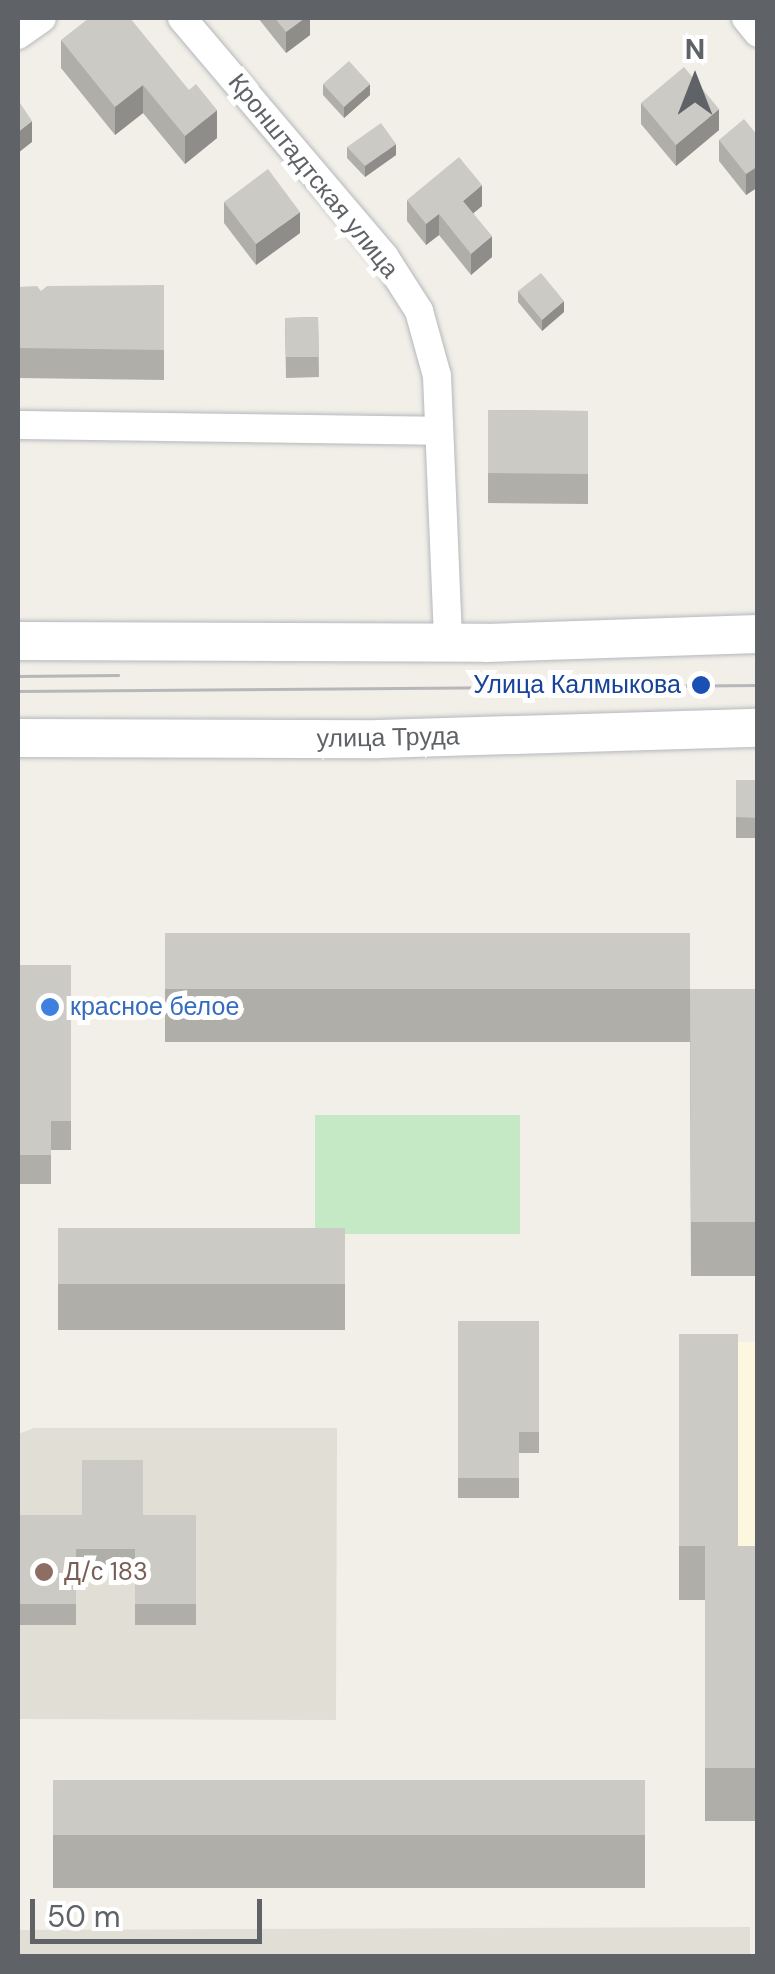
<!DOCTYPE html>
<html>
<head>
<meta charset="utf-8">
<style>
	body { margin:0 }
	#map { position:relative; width:775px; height:1974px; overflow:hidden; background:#f1efe8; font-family:"DM Sans",sans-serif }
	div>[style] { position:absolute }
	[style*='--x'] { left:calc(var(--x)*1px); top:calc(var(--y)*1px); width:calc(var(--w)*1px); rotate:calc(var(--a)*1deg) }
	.commercial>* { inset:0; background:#fef7e0 }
	.education>* { inset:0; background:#e1ded6 }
	.green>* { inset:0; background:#c5e8c5 }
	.roads { filter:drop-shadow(0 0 2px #b5b8bc) drop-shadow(0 0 2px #b5b8bc) }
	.street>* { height:28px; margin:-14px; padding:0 14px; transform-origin:14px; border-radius:14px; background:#fff }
	.secondary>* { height:38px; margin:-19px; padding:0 19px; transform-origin:19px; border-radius:19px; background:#fff }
	.tram>* { height:2.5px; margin:-1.25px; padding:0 1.25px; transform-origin:1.25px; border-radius:1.25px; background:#b6b7b8 }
	.wall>* { inset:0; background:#afaea9 }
	.shaded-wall>* { inset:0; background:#8f8d8a }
	.building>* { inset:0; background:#cccac5 }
	.dots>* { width:28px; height:28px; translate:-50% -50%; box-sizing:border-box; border:5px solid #fff; border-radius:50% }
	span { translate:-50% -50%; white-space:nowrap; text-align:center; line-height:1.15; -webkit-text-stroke:10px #fff; paint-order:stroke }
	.street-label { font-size:25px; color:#5f6368 }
	.transit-label { font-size:25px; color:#164399 }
	.right { translate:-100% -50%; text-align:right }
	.shop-label { font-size:25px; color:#366cbe }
	.left { translate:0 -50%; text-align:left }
	.education-label { font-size:25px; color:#785e54 }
	.frame { position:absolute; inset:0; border:20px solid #5f6368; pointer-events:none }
	.north { position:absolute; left:645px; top:30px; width:100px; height:100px; -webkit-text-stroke:8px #fff; paint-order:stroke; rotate:0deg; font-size:28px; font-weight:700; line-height:40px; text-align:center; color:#5f6368 }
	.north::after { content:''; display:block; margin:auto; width:35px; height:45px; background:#5f6368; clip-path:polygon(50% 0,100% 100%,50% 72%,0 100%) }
	.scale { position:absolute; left:30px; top:1899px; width:232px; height:45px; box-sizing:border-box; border:5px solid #5f6368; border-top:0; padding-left:12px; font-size:30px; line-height:35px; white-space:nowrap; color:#5f6368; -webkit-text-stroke:8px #fff; paint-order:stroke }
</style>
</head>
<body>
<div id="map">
	<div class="commercial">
		<div style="clip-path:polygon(712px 1342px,757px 1342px,757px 1600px,738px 1600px,738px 1388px)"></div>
	</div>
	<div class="education">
		<div style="clip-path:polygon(34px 1428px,337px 1428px,336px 1720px,18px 1719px,18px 1434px)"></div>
		<div style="clip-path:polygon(750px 1927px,750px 1956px,18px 1956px,18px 1930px)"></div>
	</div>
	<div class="green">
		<div style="clip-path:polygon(315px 1115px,520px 1115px,520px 1234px,315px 1234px)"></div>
	</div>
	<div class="roads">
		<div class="street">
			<div style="--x:182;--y:18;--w:312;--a:49.7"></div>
			<div style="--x:384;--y:256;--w:65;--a:57.5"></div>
			<div style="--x:419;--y:311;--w:67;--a:74.5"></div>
			<div style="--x:437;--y:376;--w:267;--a:87.6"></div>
			<div style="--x:746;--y:18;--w:19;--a:51"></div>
			<div style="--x:18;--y:35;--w:29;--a:-35"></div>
			<div style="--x:18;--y:425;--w:421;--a:0.8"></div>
		</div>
		<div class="secondary">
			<div style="--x:18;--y:641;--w:468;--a:0.2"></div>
			<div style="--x:486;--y:643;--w:272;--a:-1.9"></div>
			<div style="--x:18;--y:738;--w:361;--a:0.2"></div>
			<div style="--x:379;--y:739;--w:379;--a:-1.7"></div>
		</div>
	</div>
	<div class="tram">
		<div style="--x:18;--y:676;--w:100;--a:-0.6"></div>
		<div style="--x:18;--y:691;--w:740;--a:-0.46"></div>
	</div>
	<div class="wall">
		<div style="clip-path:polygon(258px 18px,310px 18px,310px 35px,286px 53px)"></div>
		<div style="clip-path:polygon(61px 40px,189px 90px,217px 138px,185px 164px,143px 113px,115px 135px,61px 68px)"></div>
		<div style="clip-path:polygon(323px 84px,370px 95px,344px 118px,323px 95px)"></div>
		<div style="clip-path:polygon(641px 103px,719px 130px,676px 166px,641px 124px)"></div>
		<div style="clip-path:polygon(758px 136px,758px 187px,746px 195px,719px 161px,719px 140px)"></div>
		<div style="clip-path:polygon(347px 147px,396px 155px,365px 177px,347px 158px)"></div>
		<div style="clip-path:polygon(407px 200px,482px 206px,473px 213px,492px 257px,471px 275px,439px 235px,426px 245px,407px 221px)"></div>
		<div style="clip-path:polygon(224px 202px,300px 233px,256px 265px,224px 223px)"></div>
		<div style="clip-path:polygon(164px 285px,164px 380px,18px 378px,18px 287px,41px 291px)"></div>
		<div style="clip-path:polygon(518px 291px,564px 312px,542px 331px,518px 302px)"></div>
		<div style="clip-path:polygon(318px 317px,319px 377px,286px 378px,285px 318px)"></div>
		<div style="clip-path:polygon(488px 410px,588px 411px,588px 504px,488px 503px)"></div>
		<div style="clip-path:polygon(736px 780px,758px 780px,758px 838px,736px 838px)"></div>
		<div style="clip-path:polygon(165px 933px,690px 989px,757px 989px,757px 1276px,691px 1276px,690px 1042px,165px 1042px)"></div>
		<div style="clip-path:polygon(18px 965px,71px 965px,71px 1150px,51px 1150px,51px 1184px,18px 1184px)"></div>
		<div style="clip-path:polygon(58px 1228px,345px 1228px,345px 1330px,58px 1330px)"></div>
		<div style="clip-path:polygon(458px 1321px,539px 1321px,539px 1453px,519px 1453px,519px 1498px,458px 1498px)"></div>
		<div style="clip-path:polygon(679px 1334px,738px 1546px,758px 1546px,758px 1821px,705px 1821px,705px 1600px,679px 1600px)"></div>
		<div style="clip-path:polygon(18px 1515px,196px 1515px,196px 1625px,135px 1625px,135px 1569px,76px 1569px,76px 1625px,18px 1625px)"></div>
		<div style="clip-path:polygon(53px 1780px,645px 1780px,645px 1888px,53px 1888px)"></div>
	</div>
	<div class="shaded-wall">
		<div style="clip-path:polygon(305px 18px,310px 18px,310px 35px,286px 53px,286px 32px)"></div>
		<div style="clip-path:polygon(370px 84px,370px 95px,344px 118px,344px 107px)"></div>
		<div style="clip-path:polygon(143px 85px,143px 113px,115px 135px,115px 107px)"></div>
		<div style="clip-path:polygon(719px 109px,719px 130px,676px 166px,676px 145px)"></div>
		<div style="clip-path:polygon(217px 110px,217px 138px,185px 164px,185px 136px)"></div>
		<div style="clip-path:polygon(32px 121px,32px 142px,18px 153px,18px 132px)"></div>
		<div style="clip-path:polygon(396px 144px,396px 155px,365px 177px,365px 166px)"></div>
		<div style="clip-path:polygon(758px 166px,758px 187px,746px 195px,746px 174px)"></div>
		<div style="clip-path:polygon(482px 185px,482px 206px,463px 222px,463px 201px)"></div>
		<div style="clip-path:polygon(300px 212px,300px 233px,256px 265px,256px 244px)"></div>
		<div style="clip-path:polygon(439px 214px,439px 235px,426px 245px,426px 224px)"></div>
		<div style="clip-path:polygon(492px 236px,492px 257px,471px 275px,471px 254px)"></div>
		<div style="clip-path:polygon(564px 301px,564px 312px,542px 331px,542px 320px)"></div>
	</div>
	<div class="building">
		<div style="clip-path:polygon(89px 18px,130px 18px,189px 90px,196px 84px,217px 110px,185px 136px,143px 85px,115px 107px,61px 40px)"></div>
		<div style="clip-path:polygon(275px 18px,305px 18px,286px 32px)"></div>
		<div style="clip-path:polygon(349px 61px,370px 84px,344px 107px,323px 84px)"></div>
		<div style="clip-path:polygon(684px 67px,719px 109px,676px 145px,641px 103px)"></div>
		<div style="clip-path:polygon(18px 100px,32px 121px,18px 132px)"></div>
		<div style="clip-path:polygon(744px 119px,758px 136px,758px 166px,746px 174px,719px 140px)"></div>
		<div style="clip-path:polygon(381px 123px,396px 144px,365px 166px,347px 147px)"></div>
		<div style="clip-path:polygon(459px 157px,482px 185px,463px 201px,492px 236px,471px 254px,439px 214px,426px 224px,407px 200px)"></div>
		<div style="clip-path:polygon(268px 169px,300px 212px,256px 244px,224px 202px)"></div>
		<div style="clip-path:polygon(541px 273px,564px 301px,542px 320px,518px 291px)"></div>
		<div style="clip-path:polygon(164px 285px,164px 350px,18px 348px,18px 287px,37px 286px,41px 291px,47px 286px)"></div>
		<div style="clip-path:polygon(318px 317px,319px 357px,286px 357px,285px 318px)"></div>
		<div style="clip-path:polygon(488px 410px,588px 411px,588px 474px,488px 473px)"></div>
		<div style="clip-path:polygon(736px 780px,758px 780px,758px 818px,736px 817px)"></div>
		<div style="clip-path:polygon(165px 933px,690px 933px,690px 989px,165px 989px)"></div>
		<div style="clip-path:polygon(18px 965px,71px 965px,71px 1121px,51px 1121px,51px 1155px,18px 1155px)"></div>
		<div style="clip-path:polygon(690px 989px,757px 989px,757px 1222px,691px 1222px)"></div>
		<div style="clip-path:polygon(58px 1228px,345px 1228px,345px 1284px,58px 1284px)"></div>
		<div style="clip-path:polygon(458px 1321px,539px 1321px,539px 1432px,519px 1432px,519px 1478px,458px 1478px)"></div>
		<div style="clip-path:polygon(679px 1334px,738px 1334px,738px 1546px,758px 1546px,758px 1768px,705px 1768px,705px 1546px,679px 1546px)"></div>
		<div style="clip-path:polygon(82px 1460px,143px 1460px,143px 1515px,196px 1515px,196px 1604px,135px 1604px,135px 1549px,76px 1549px,76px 1604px,18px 1604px,18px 1515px,82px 1515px)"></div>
		<div style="clip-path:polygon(53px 1780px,645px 1780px,645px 1835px,53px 1835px)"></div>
	</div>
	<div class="dots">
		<div style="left:701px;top:685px;background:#1a4fb4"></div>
		<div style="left:50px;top:1007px;background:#3f7fe0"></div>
		<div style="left:44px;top:1572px;background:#8d6e63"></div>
	</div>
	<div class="street-label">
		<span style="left:313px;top:176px;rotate:51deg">Кронштадтская улица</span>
		<span style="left:388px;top:738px;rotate:-1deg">улица Труда</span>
	</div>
	<div class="transit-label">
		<span class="right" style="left:681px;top:685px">Улица Калмыкова</span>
	</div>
	<div class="shop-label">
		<span class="left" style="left:70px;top:1007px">красное белое</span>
	</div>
	<div class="education-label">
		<span class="left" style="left:64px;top:1572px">Д/с 183</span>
	</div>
	<div class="frame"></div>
	<div class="north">N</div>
	<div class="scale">50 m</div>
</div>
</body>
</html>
